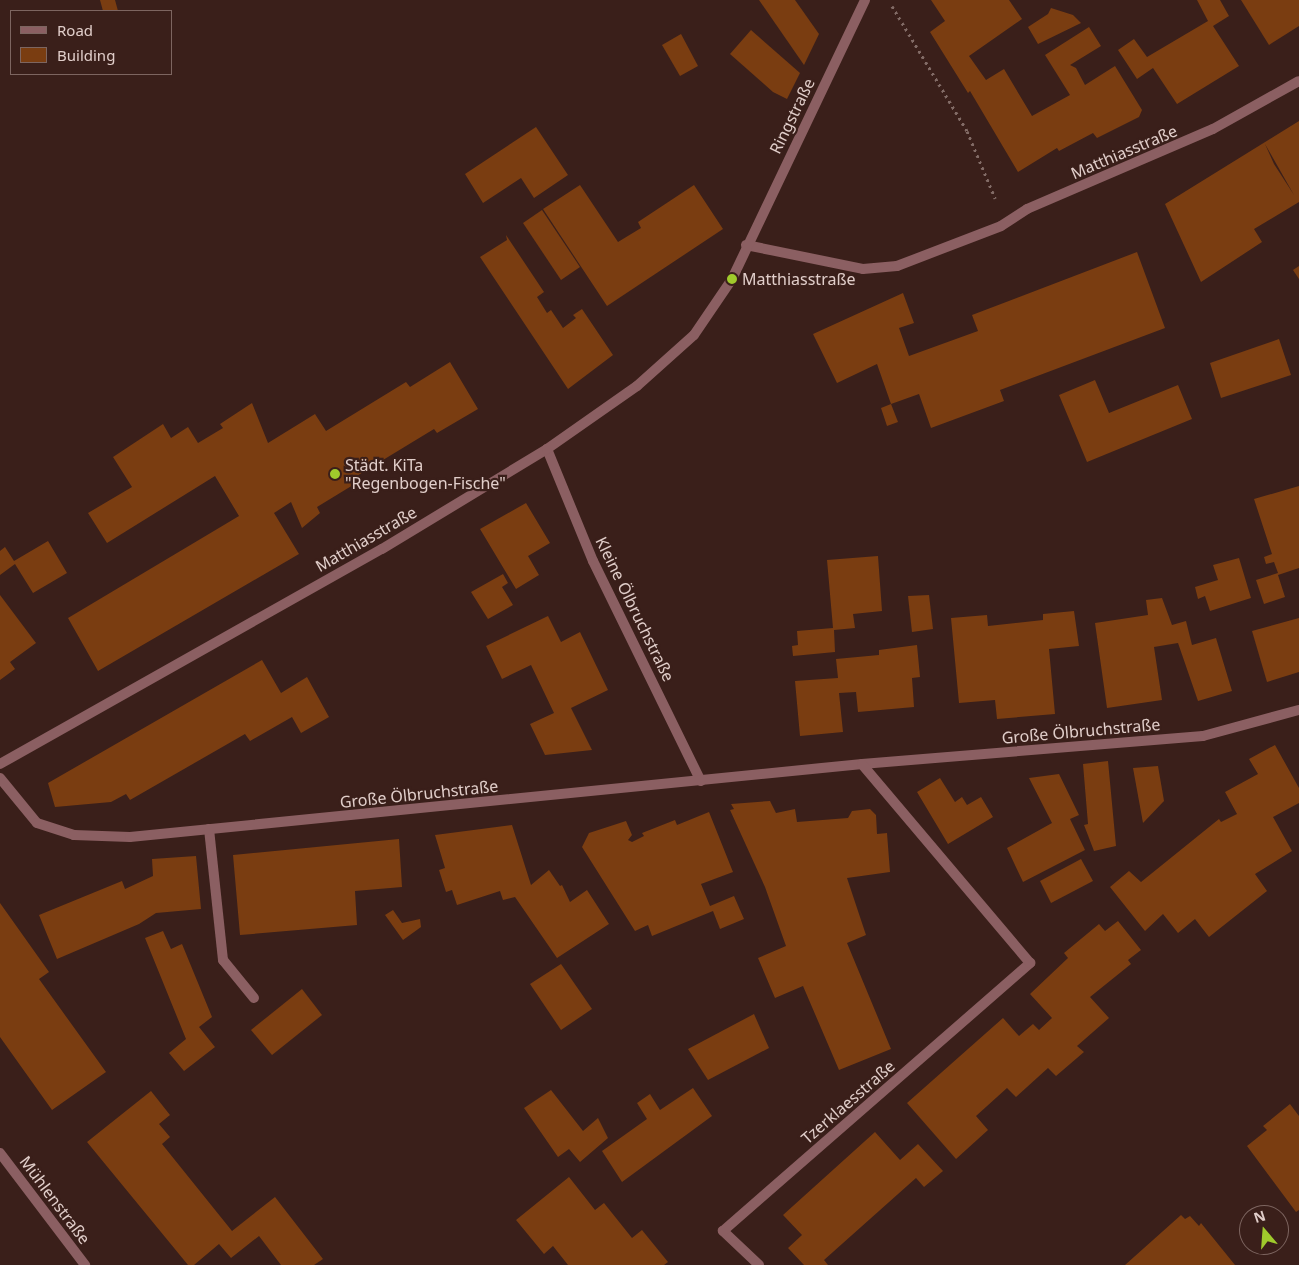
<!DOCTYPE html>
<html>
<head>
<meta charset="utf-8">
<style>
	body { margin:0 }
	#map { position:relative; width:1299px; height:1265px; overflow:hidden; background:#3a1f1a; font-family:"Noto Sans",sans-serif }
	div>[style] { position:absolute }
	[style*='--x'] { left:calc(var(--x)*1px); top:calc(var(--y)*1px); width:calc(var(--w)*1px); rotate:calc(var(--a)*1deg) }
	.building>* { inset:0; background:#7a3d11 }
	.path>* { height:3px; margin-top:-1.5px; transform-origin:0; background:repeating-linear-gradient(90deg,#826b66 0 2.5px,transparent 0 6.5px) }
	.service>* { height:10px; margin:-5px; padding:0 5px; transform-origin:5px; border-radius:5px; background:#8b5f62 }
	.minor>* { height:10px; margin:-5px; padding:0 5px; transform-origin:5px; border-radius:5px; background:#8b5f62 }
	.dots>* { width:14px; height:14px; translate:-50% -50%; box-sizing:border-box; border:2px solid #3a1f1a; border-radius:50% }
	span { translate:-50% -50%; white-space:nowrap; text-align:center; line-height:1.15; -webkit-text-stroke:4.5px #3a1f1a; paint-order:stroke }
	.street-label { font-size:16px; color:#e1ceca }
	.poi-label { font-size:16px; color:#e1ceca }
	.left { translate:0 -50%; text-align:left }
	.legend { position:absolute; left:10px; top:10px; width:162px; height:65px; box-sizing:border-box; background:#3a1f1a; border:1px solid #7d6560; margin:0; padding:6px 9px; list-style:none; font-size:15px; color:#e1ceca }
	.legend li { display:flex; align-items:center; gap:10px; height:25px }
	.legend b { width:25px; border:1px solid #7d6560 }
	.north { position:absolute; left:1239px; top:1205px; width:50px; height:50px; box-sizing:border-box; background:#3a1f1a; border:1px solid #7d6560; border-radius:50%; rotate:342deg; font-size:14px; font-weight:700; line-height:20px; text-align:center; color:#e1ceca }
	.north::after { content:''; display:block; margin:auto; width:18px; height:22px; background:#a0ca2c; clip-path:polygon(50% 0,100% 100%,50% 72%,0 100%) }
</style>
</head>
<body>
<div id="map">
	<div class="building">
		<div style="clip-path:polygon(100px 0,115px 0,118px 11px,103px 11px)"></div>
		<div style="clip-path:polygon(759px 0,795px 0,819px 34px,804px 65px)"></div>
		<div style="clip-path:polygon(931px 0,1009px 0,1022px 19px,969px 56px,986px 80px,1004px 69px,1032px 116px,1070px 95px,1045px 55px,1089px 27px,1101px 46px,1070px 65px,1076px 68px,1085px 85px,1115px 66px,1142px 110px,1139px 117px,1097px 138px,1093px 133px,1059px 151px,1057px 148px,1018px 172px,970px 91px,968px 93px,930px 32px,945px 21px)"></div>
		<div style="clip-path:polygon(1197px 0,1220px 0,1229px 16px,1213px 26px,1239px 66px,1177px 104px,1153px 68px,1137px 79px,1118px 50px,1134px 39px,1147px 57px,1208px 21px)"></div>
		<div style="clip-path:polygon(1241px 0,1299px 0,1299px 26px,1269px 45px)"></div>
		<div style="clip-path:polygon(1051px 8px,1073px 15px,1081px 23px,1038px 44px,1028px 27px,1048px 14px)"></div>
		<div style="clip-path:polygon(751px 30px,800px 73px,787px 99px,773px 92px,730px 54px)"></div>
		<div style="clip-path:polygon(681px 34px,698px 66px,680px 76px,662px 45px)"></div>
		<div style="clip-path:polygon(evenodd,1299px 121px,1299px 202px,1254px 229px,1262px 242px,1201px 282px,1165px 204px,1299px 121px,1265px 144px,1294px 195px,1274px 164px,1265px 144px)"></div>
		<div style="clip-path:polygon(536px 127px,568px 175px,534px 198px,521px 178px,483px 203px,465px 174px)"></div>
		<div style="clip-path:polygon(580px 185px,618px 242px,641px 228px,638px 222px,694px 185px,723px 229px,607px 306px,543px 209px)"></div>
		<div style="clip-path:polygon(542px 210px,580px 267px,561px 280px,523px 223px)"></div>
		<div style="clip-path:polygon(506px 235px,544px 292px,537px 297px,547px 313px,551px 310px,563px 328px,576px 318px,573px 315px,582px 309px,613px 355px,568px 389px,480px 257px,507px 240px)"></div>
		<div style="clip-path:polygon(1137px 252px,1165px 328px,1000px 390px,1004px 401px,931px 428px,919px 394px,891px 404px,877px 364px,837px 383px,813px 334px,903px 293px,914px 323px,899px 328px,909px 356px,978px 331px,972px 315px)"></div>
		<div style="clip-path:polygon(1299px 266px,1299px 279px,1293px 270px)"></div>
		<div style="clip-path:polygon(1279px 339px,1291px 375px,1221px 398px,1210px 363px)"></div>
		<div style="clip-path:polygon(450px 362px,478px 409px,437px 433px,434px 429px,355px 477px,358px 482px,317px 507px,320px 513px,302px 528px,291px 502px,274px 513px,299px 554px,98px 671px,68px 618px,239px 516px,215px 476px,107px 543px,88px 513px,132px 487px,113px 457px,163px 424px,171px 438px,188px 427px,198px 443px,223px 428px,220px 424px,252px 403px,268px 443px,315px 414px,326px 431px,406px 382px,410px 387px)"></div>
		<div style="clip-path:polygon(1095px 380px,1109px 413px,1178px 385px,1192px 419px,1087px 462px,1059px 395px)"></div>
		<div style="clip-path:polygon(891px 404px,898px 422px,887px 426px,881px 408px)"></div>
		<div style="clip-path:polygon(1299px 486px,1299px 568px,1278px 575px,1285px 597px,1264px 604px,1256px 580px,1278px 573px,1274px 562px,1266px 564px,1264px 557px,1272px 554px,1254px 499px)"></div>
		<div style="clip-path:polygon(526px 503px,550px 543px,528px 556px,539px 575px,516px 589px,480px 529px)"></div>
		<div style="clip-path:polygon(48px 541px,67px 573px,33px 593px,15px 564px,0 575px,0 551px,5px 547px,14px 561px)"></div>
		<div style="clip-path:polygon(878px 556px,882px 611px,853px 614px,855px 628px,834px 630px,835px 652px,793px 656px,792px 646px,798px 645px,797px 631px,833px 628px,827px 560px)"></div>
		<div style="clip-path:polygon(1239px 558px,1251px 598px,1210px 611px,1205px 596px,1198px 599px,1195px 587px,1218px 580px,1213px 565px)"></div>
		<div style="clip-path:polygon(503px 574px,508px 583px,502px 587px,513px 605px,488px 619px,471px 592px)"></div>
		<div style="clip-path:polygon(0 595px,36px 643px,10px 662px,15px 669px,0 680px)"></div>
		<div style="clip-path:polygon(929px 595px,933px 629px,912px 632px,908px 596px)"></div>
		<div style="clip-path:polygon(1162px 598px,1172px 625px,1186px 621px,1192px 645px,1216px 638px,1232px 691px,1198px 701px,1178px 643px,1154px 647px,1162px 700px,1107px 708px,1095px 623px,1148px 615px,1146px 600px)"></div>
		<div style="clip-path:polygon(1074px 611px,1079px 646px,1049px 649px,1055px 714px,997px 719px,995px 700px,959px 703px,951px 618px,987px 615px,988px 626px,1043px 620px,1043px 614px)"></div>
		<div style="clip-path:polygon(548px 616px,561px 642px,580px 632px,608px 690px,571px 708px,592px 750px,545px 755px,530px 724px,554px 713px,531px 665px,502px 679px,486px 646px)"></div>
		<div style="clip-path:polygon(1299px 618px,1299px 672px,1267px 682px,1252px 631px)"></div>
		<div style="clip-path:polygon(917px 645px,920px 677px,912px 678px,914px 707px,858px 712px,856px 692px,839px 693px,843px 732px,800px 736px,795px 681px,838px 678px,836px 659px,879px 655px,879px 650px)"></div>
		<div style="clip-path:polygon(262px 660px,281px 693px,307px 677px,329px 717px,301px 733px,292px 717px,250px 741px,245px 734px,130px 800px,126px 794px,111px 802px,55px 807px,48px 783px)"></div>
		<div style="clip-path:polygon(1275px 745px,1299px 788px,1299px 803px,1273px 817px,1292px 851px,1255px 874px,1267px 891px,1209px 937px,1195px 919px,1178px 933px,1163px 914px,1145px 931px,1110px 887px,1129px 871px,1141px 882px,1219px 819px,1221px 822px,1237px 814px,1225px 792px,1258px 774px,1249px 759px)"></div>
		<div style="clip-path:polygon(1108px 761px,1116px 846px,1094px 851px,1084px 825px,1088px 824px,1083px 764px)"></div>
		<div style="clip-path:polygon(1158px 766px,1164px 801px,1143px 823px,1133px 768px)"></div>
		<div style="clip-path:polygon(1059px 774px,1079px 815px,1070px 819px,1085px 850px,1023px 882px,1007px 848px,1052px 823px,1029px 778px)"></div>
		<div style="clip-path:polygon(940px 778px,955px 802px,962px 797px,967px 805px,981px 797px,993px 817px,948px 844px,917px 792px)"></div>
		<div style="clip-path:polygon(770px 801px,776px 813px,795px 809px,797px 822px,848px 818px,852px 811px,870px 809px,876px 815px,877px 834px,887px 833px,890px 872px,847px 878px,866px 935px,847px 943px,891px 1049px,839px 1070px,803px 986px,775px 998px,758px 958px,786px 946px,765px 887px,730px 810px,734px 809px,731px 804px)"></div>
		<div style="clip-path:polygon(709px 812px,733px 872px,701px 884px,710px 906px,734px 896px,744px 919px,720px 929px,713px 911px,652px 936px,648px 925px,635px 931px,582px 847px,589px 833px,626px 821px,632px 835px,628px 840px,632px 842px,644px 836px,642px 833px,675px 820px,677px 825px)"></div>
		<div style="clip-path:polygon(512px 825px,531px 885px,549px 870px,560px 886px,562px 885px,570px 902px,587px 890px,609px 924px,557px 958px,515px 897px,503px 900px,500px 891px,457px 905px,452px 890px,446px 892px,439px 870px,445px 868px,435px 835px)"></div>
		<div style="clip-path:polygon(399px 839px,402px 887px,355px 891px,357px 925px,240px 935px,233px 855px)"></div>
		<div style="clip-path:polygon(196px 856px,201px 909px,156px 913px,139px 924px,57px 959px,39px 915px,122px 881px,125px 889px,153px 876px,152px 859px)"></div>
		<div style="clip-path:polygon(1081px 859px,1093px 881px,1051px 903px,1040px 881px)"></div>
		<div style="clip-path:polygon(0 903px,49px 972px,39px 979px,106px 1072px,52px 1110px,0 1037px)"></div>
		<div style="clip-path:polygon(393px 910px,402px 923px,420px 919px,421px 927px,403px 940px,385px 915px)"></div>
		<div style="clip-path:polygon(1118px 921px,1141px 950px,1128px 960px,1131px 964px,1090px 997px,1109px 1018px,1077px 1046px,1084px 1052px,1056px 1076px,1048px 1068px,1016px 1097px,1007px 1088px,976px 1116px,988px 1130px,956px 1159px,907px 1103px,1003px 1018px,1019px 1036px,1033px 1024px,1039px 1030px,1052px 1018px,1030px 994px,1068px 958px,1064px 953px,1099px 924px,1105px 931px)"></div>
		<div style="clip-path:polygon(163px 931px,171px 949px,182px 944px,212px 1017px,199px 1027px,215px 1047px,184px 1071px,169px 1053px,186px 1039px,145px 938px)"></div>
		<div style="clip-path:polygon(561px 964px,592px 1009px,561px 1030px,530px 984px)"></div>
		<div style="clip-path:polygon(302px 989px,322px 1015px,272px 1055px,251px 1030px)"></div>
		<div style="clip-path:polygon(754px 1014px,769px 1048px,708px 1080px,688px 1049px)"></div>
		<div style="clip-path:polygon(693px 1088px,712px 1116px,622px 1182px,602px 1151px,647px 1119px,637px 1103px,650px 1094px,660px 1110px)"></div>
		<div style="clip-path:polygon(551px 1090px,583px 1131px,598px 1118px,608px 1138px,580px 1162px,569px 1149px,558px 1157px,524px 1108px)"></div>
		<div style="clip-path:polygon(151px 1091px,170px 1115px,159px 1124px,170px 1137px,162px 1144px,232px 1231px,275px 1197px,323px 1259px,314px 1265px,281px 1265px,259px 1236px,231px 1258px,219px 1244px,194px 1265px,188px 1265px,87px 1142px)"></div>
		<div style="clip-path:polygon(1290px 1104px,1299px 1116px,1299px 1210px,1296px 1212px,1247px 1146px,1267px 1130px,1263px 1126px)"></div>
		<div style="clip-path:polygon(875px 1132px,900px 1160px,918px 1144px,943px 1171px,924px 1187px,916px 1178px,824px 1260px,828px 1265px,804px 1265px,788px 1248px,802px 1235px,783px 1215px)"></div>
		<div style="clip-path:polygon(569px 1177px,595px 1210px,604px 1203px,632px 1238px,642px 1230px,668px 1262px,664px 1265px,568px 1265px,553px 1246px,544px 1254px,516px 1220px)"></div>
		<div style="clip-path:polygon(1181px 1215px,1185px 1219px,1190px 1216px,1199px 1226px,1201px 1223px,1235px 1265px,1125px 1265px)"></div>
	</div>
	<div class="path">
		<div style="--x:892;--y:6;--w:146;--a:59"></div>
		<div style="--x:967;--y:131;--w:73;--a:67.3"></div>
	</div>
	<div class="service">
		<div style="--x:209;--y:829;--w:132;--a:83.9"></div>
		<div style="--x:223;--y:960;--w:49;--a:50.8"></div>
	</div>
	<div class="minor">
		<div style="--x:746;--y:245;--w:119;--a:11.6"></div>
		<div style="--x:863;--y:269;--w:34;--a:-5"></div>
		<div style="--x:897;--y:266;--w:111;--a:-21"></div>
		<div style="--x:1001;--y:226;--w:31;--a:-33"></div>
		<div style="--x:1027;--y:209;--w:202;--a:-23.3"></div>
		<div style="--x:1213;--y:129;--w:98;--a:-29.2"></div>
		<div style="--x:547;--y:449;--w:121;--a:67.7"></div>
		<div style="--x:593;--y:561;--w:245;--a:63.9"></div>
		<div style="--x:0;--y:764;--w:438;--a:-29.4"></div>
		<div style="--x:382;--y:549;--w:193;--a:-31.2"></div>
		<div style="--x:547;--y:449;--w:110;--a:-35"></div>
		<div style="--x:637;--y:386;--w:76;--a:-41.8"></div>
		<div style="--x:694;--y:335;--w:68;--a:-55.8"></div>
		<div style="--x:732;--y:279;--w:309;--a:-64.5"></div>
		<div style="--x:0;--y:778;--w:58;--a:50.6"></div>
		<div style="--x:37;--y:823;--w:39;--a:18"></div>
		<div style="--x:74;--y:835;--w:56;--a:2"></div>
		<div style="--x:130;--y:837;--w:736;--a:-5.7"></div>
		<div style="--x:862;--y:764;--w:342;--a:-4.7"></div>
		<div style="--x:1203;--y:736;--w:99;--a:-15.2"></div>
		<div style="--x:0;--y:1153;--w:141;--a:52.8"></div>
		<div style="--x:759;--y:1265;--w:50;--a:-136.6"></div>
		<div style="--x:723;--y:1231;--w:408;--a:-41.1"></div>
		<div style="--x:1030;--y:963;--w:260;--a:-130.2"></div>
	</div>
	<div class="dots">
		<div style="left:732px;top:279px;background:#a0ca2c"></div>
		<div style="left:335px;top:474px;background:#a0ca2c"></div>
	</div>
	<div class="street-label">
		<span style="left:792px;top:116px;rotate:-64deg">Ringstraße</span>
		<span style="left:1124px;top:152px;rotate:-23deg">Matthiasstraße</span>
		<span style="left:366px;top:539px;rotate:-30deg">Matthiasstraße</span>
		<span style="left:635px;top:609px;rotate:64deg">Kleine Ölbruchstraße</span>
		<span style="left:1081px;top:731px;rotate:-5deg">Große Ölbruchstraße</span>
		<span style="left:419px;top:794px;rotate:-6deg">Große Ölbruchstraße</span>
		<span style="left:848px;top:1102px;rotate:-41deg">Tzerklaesstraße</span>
		<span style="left:55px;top:1200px;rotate:53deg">Mühlenstraße</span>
	</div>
	<div class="poi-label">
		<span class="left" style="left:742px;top:279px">Matthiasstraße</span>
		<span class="left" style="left:345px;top:474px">Städt. KiTa<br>"Regenbogen-Fische"</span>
	</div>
	<ul class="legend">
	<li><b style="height:6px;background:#8b5f62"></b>Road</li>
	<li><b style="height:14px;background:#7a3d11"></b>Building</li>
	</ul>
	<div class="north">N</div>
</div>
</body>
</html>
